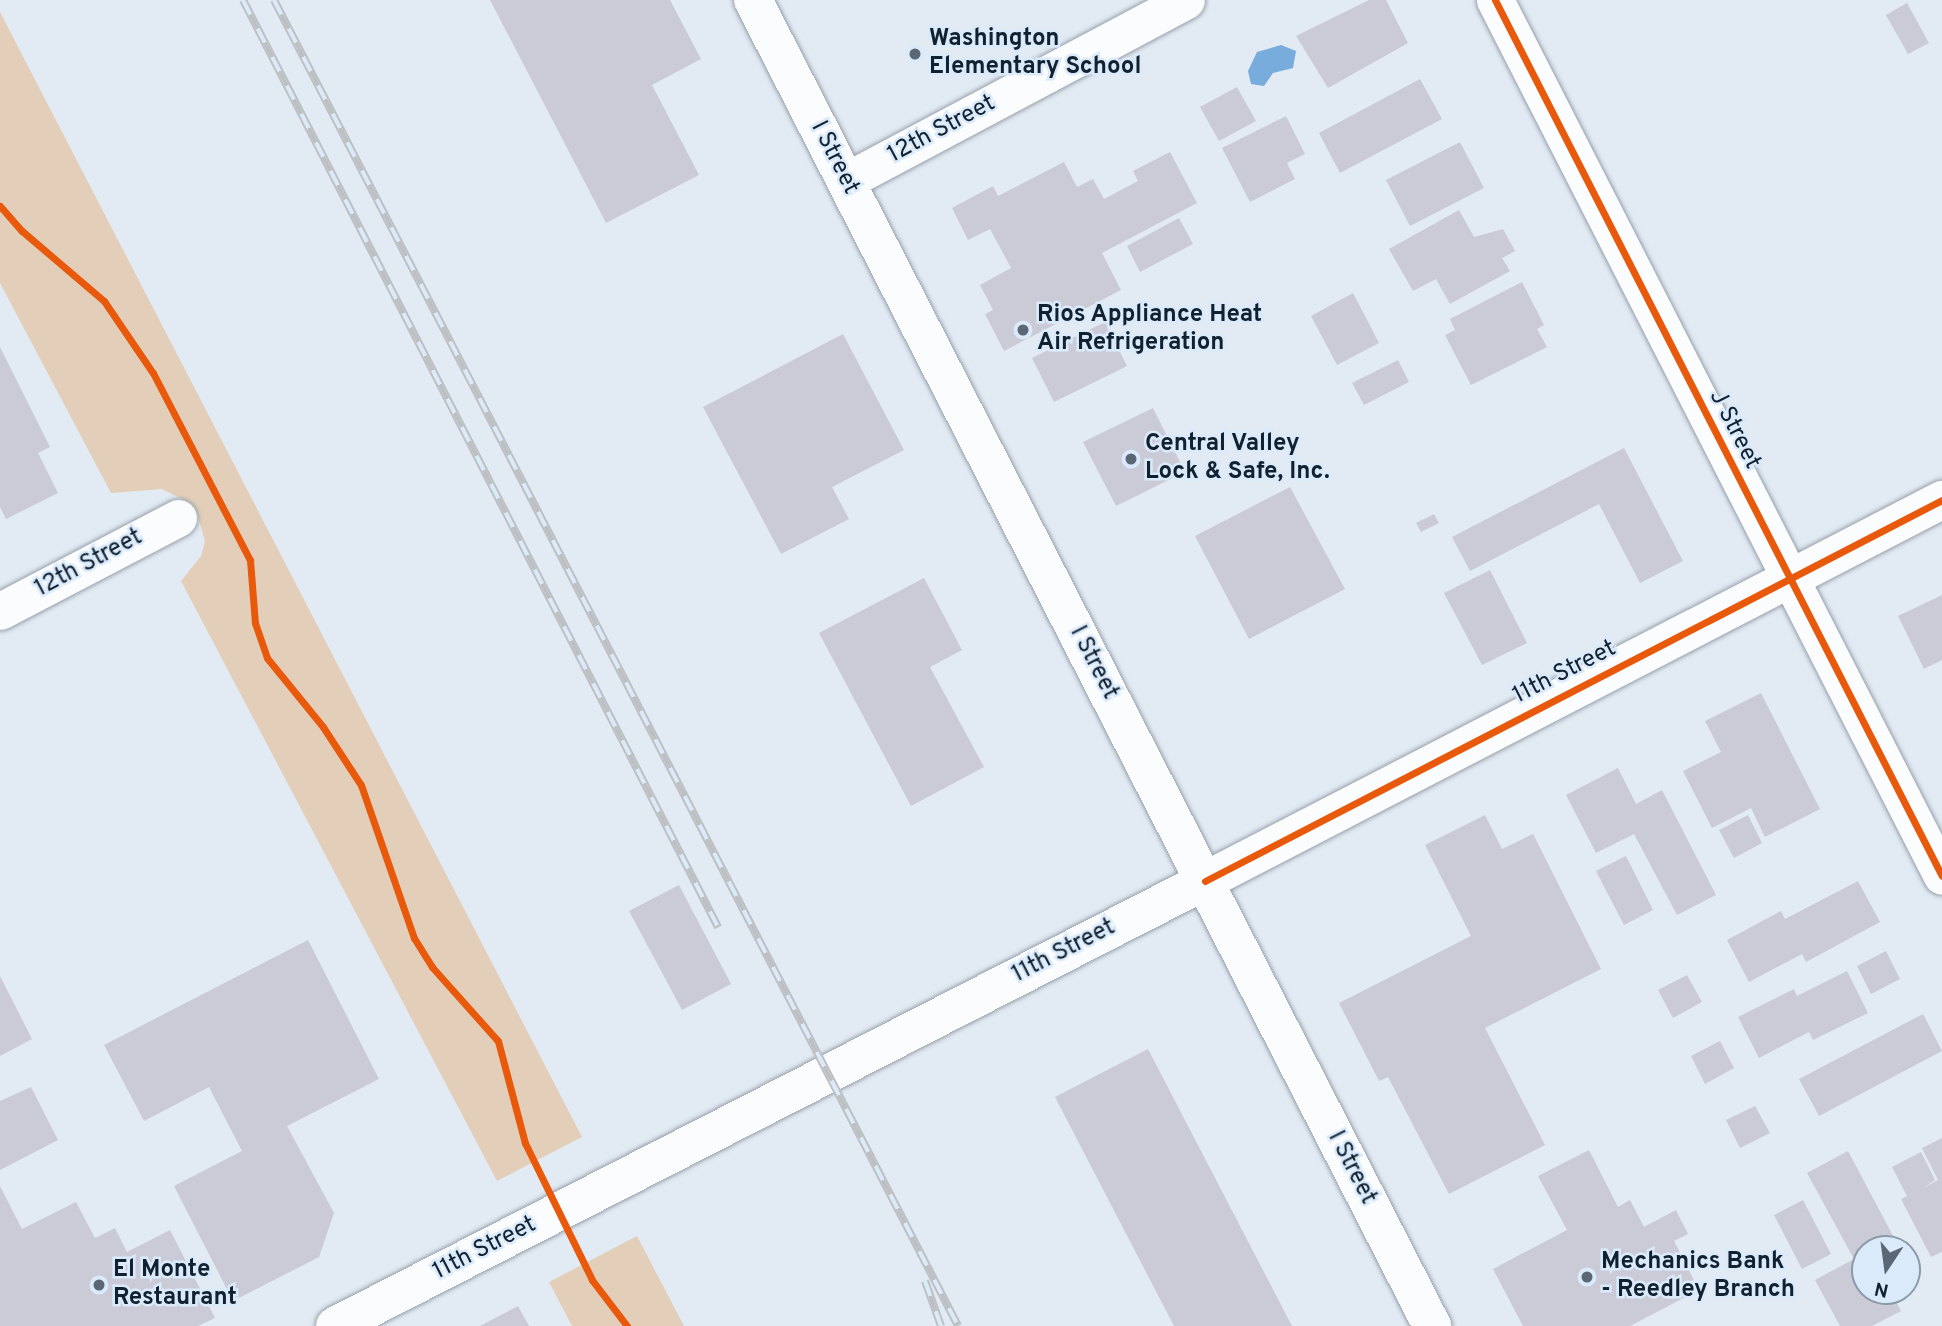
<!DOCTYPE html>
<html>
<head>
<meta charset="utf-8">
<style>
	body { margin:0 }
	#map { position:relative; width:1942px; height:1326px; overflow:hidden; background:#e2eaf3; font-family:Overpass,sans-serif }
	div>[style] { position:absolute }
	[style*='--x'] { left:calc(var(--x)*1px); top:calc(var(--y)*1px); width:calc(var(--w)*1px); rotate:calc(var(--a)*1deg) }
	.green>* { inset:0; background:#e3cfb9 }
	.water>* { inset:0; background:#78acdd }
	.building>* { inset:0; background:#cbcbd8 }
	.roads { filter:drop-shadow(0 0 2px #96a0ab) drop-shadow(0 0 2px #96a0ab) }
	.minor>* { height:37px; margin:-18.5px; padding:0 18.5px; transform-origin:18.5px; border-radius:18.5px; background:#fbfcfd }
	.tertiary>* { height:38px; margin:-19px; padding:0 19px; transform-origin:19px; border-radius:19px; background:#fbfcfd }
	.secondary>* { height:38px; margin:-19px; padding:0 19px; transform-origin:19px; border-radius:19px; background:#fbfcfd }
	.primary>* { height:38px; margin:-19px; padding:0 19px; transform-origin:19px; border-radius:19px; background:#fbfcfd }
	.rail>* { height:8px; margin-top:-4px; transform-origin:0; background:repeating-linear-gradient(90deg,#daeafb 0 16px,#bdc0c3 0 32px); box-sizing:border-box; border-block:2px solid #bdc0c3 }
	.cycleway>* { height:7px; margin:-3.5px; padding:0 3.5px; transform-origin:3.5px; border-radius:3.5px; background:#e8590c }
	.dots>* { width:19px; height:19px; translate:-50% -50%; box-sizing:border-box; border:4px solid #daeafb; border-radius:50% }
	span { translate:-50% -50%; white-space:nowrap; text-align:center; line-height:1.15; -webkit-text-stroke:5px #daeafb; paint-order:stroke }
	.poi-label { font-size:24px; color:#12212f; font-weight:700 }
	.left { translate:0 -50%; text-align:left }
	.street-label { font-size:24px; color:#12212f }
	.north { position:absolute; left:1851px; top:1235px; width:70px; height:70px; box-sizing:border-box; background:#daeafb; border:2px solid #8a9aa9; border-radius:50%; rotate:193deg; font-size:19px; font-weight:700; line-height:28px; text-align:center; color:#12212f }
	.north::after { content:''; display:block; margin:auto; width:24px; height:32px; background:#5b6774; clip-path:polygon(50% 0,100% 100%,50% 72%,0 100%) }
</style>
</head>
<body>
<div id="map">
	<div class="green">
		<div style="clip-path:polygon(0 12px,582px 1137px,497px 1181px,181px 581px,201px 556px,205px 542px,197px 513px,188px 502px,162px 489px,111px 493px,0 283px)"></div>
		<div style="clip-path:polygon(637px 1236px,684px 1326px,572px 1326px,549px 1282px)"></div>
	</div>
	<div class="water">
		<div style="clip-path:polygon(1281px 45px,1296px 51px,1293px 68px,1273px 73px,1264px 86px,1251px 84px,1248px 71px,1257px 52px)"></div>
	</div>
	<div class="building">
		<div style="clip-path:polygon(490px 0,670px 0,701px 59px,652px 85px,699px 175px,606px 223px)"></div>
		<div style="clip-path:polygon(1369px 0,1386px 0,1408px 43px,1328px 88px,1296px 36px)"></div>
		<div style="clip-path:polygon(1907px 3px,1929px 43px,1908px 54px,1886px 15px)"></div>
		<div style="clip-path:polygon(1420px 79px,1442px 119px,1340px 173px,1319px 133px)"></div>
		<div style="clip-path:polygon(1237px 87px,1256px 121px,1219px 141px,1200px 107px)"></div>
		<div style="clip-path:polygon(1286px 116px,1305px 154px,1287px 163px,1295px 179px,1250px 202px,1222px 148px)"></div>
		<div style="clip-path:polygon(1460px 142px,1484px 188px,1410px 226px,1386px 180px)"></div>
		<div style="clip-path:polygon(1170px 152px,1197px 203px,1102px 253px,1121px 290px,1004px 351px,985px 314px,993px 310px,980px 285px,1011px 268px,990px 229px,968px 240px,952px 208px,993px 186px,998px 196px,1064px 162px,1077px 187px,1093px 179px,1104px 199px,1138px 181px,1133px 171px)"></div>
		<div style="clip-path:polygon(1459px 210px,1474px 237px,1503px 229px,1515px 251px,1502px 258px,1510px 271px,1450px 304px,1436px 279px,1413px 291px,1389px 249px)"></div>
		<div style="clip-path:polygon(1179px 218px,1193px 244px,1140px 272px,1127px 246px)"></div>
		<div style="clip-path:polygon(1522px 282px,1544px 325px,1537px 329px,1547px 347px,1471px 385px,1445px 335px,1455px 330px,1450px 319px)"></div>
		<div style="clip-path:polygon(1353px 293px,1379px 343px,1337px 365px,1311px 316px)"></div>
		<div style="clip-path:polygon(1105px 322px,1127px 366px,1054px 402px,1032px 358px)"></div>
		<div style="clip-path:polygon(843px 334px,904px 450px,832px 487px,849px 519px,781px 554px,703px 407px)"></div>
		<div style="clip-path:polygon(0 347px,50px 447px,38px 453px,58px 493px,6px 519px,0 507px)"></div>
		<div style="clip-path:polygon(1398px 360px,1409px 382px,1364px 405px,1352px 383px)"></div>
		<div style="clip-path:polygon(1153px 408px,1185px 472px,1116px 506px,1083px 442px)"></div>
		<div style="clip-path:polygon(1624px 448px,1683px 561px,1640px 583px,1599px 504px,1470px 571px,1452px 537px)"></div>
		<div style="clip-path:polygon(1290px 487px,1345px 589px,1249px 639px,1195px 536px)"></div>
		<div style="clip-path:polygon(1434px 514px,1439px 523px,1421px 532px,1416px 523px)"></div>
		<div style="clip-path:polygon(1490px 570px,1527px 643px,1482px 665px,1444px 593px)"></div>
		<div style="clip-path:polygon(924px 578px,962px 650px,930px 667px,984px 767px,911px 806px,819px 633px)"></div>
		<div style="clip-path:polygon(1942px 595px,1942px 660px,1924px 669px,1898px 616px)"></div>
		<div style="clip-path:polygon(1761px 693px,1820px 809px,1765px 837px,1751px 808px,1712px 828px,1683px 771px,1721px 752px,1705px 721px)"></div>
		<div style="clip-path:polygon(1618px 768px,1636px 804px,1662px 790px,1716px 895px,1677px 915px,1634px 834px,1596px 853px,1566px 795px)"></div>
		<div style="clip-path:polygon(1485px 815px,1502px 849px,1533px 834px,1601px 969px,1485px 1028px,1545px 1145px,1449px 1194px,1388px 1077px,1379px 1081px,1339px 1003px,1471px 936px,1425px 845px)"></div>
		<div style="clip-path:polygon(1748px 815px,1762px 843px,1734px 858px,1719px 830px)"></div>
		<div style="clip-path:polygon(1626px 856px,1653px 910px,1624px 925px,1596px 871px)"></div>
		<div style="clip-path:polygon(1858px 881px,1880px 922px,1806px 962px,1802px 954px,1749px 982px,1727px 940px,1781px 911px,1785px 919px)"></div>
		<div style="clip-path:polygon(679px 885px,731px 984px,682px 1010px,629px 911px)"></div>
		<div style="clip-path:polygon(308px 940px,379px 1079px,287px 1126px,334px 1213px,319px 1257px,233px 1301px,174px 1186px,242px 1151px,209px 1087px,144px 1121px,104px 1045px)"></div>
		<div style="clip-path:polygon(1886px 951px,1900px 979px,1871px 994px,1857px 966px)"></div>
		<div style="clip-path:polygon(1847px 971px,1868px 1013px,1813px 1040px,1809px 1032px,1759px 1058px,1738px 1017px,1794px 989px,1797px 996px)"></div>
		<div style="clip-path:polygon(1687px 975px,1702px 1002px,1673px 1018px,1658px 990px)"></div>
		<div style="clip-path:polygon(0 976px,32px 1039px,0 1056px)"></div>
		<div style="clip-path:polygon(1923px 1014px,1942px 1051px,1819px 1116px,1799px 1079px)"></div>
		<div style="clip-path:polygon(1720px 1041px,1734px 1068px,1705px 1084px,1691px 1056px)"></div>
		<div style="clip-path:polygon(1148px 1049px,1292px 1326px,1174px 1326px,1055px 1097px)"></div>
		<div style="clip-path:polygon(31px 1087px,58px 1140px,0 1170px,0 1101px)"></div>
		<div style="clip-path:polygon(1755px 1106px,1770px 1133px,1740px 1148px,1726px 1120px)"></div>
		<div style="clip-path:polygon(1942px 1138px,1942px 1252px,1931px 1257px,1901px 1199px,1907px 1196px,1892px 1167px,1921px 1152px,1935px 1180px,1923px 1188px,1938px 1180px,1922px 1148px)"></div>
		<div style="clip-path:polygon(1589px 1150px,1618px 1207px,1630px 1200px,1644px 1227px,1676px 1210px,1688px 1234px,1674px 1241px,1699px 1290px,1630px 1326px,1523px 1326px,1493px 1269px,1567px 1230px,1538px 1176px)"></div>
		<div style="clip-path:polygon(1848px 1151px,1900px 1249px,1865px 1249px,1865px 1291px,1891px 1291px,1901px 1311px,1872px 1326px,1840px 1326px,1815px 1280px,1854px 1259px,1807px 1173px)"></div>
		<div style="clip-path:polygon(0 1186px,22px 1229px,76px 1202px,95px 1238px,115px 1228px,127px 1252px,170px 1230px,215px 1318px,198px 1326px,0 1326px)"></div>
		<div style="clip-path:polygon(1803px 1200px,1831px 1254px,1802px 1269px,1774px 1215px)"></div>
		<div style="clip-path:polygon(518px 1306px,529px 1326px,480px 1326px)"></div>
	</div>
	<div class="roads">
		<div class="minor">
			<div style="--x:1495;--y:0;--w:983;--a:62.97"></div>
			<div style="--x:846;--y:181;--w:385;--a:-28"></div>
			<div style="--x:0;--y:611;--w:201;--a:-27.6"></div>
		</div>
		<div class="tertiary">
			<div style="--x:1205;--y:881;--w:830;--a:-27.34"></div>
		</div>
		<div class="secondary">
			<div style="--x:335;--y:1326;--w:977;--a:-27.09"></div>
		</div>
		<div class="primary">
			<div style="--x:753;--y:0;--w:1490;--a:62.88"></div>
		</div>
	</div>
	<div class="rail">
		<div style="--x:243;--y:0;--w:1042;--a:62.87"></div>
		<div style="--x:274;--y:0;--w:1492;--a:62.71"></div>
		<div style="--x:925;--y:1281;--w:48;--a:70.4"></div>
	</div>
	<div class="cycleway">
		<div style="--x:1495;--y:0;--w:983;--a:62.97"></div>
		<div style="--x:0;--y:206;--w:33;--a:49"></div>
		<div style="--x:22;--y:231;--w:108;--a:40.5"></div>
		<div style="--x:104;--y:301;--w:87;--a:55.8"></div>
		<div style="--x:153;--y:373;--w:211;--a:62.6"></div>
		<div style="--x:250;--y:560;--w:63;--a:85.5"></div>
		<div style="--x:255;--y:623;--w:37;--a:71"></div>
		<div style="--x:267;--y:658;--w:89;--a:50.9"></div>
		<div style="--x:323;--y:727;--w:69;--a:56.8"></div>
		<div style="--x:361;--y:785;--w:162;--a:70.9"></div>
		<div style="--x:414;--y:938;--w:34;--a:58"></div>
		<div style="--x:432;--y:967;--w:99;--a:48.3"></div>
		<div style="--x:498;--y:1041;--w:106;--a:75.2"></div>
		<div style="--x:525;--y:1143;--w:153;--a:63.9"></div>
		<div style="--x:592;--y:1280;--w:58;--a:52.7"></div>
		<div style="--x:1205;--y:881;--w:830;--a:-27.34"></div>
	</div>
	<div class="dots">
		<div style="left:915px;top:54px;background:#5b6774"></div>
		<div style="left:1023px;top:330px;background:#5b6774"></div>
		<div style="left:1131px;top:459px;background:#5b6774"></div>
		<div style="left:1587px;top:1277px;background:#5b6774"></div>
		<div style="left:99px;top:1285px;background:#5b6774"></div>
	</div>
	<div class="poi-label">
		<span class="left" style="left:929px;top:54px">Washington<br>Elementary School</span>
		<span class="left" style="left:1037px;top:330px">Rios Appliance Heat<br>Air Refrigeration</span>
		<span class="left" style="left:1145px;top:459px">Central Valley<br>Lock &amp; Safe, Inc.</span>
		<span class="left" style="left:1601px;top:1277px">Mechanics Bank<br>- Reedley Branch</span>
		<span class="left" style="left:113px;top:1285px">El Monte<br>Restaurant</span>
	</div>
	<div class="street-label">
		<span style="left:942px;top:130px;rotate:-28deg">12th Street</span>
		<span style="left:834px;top:158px;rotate:63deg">I Street</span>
		<span style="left:1734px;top:430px;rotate:63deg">J Street</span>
		<span style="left:89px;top:564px;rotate:-28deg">12th Street</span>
		<span style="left:1093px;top:663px;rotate:63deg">I Street</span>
		<span style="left:1565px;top:673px;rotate:-27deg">11th Street</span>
		<span style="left:1064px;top:952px;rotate:-27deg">11th Street</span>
		<span style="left:1351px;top:1168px;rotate:63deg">I Street</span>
		<span style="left:485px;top:1249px;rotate:-27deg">11th Street</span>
	</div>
	<div class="north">N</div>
</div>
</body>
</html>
